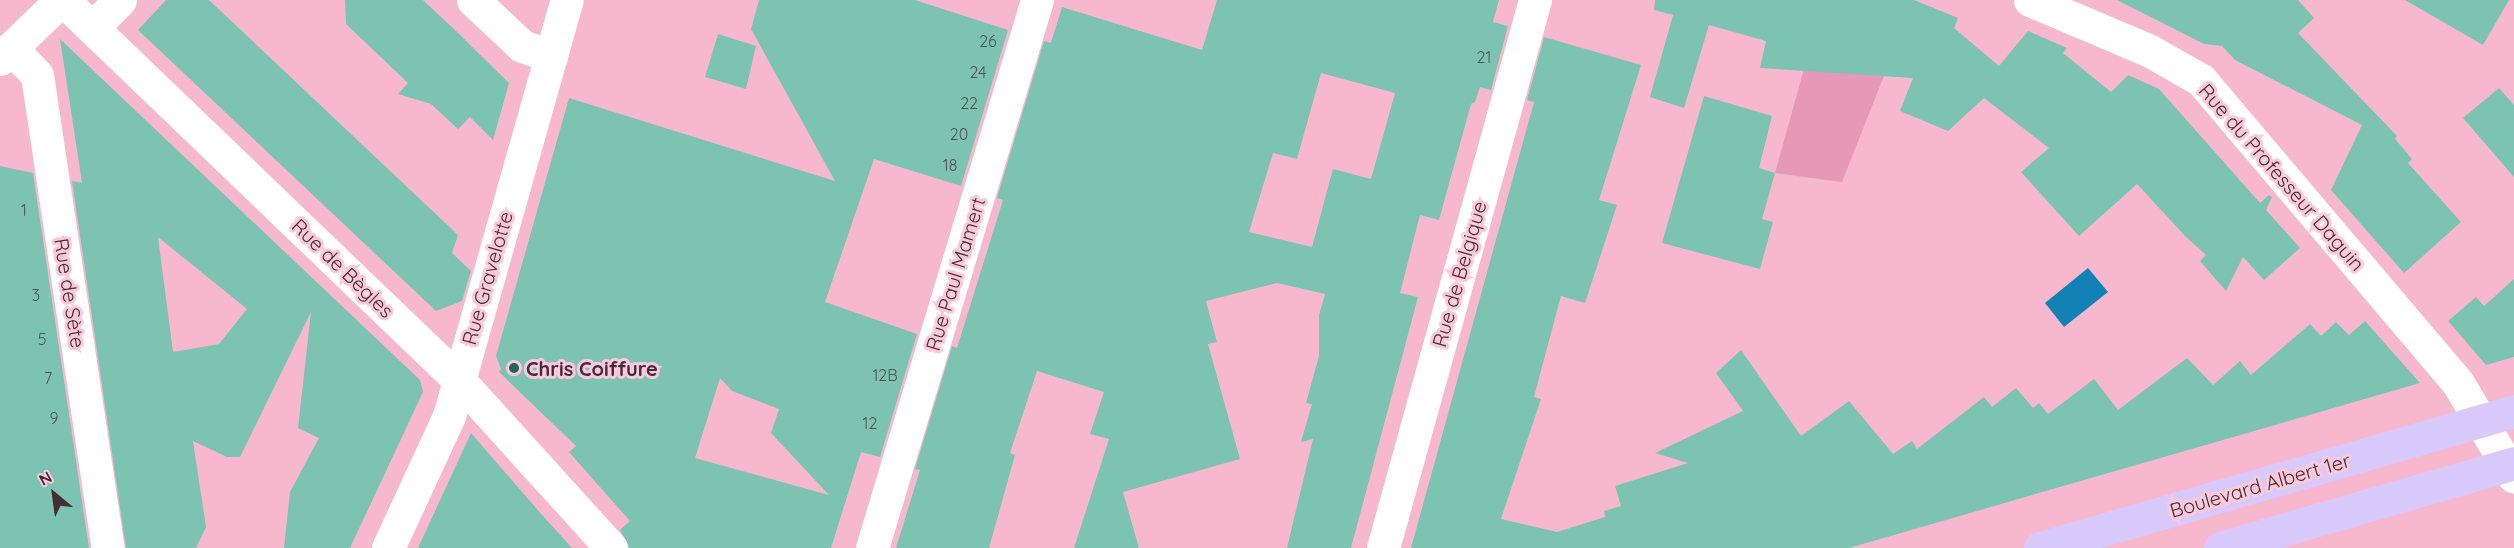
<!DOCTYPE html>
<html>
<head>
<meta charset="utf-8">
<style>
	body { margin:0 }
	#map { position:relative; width:2514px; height:548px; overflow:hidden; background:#f7b8ce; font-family:Quicksand,sans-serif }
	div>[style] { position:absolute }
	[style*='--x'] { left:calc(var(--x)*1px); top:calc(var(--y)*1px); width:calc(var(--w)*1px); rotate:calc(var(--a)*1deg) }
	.green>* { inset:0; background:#e699b5 }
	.water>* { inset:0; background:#1282b5 }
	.building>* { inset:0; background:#7cc4b1 }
	.minor>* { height:33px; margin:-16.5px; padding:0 16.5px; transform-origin:16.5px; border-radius:16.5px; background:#fff }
	.major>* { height:33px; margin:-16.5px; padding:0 16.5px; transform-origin:16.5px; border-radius:16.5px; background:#d7cafa }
	.dots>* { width:16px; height:16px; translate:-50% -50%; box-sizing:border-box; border:3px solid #fcc9db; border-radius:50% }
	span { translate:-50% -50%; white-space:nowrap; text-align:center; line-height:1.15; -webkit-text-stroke:6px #fcc9db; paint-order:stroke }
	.number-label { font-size:16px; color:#535354 }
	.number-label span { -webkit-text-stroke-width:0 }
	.street-label { font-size:20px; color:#452d35 }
	.poi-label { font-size:20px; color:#452d35; font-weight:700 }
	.left { translate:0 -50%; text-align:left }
	.north { position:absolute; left:24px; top:464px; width:60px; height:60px; -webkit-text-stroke:4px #fcc9db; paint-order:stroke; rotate:331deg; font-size:16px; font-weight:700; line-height:24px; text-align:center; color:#452d35 }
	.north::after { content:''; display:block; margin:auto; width:21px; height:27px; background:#452d35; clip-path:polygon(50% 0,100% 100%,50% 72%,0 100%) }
</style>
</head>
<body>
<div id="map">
	<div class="green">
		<div style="clip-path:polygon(1823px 0,1914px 0,1842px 182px,1775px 173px)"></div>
	</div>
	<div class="water">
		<div style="clip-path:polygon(2088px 268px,2108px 292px,2064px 327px,2045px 303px)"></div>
	</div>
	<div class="building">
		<div style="clip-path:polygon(166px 0,209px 0,458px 235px,452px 253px,471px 271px,462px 301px,436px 311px,138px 30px)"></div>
		<div style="clip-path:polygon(345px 0,423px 0,457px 32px,509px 83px,493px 140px,470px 117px,458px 129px,431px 104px,398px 94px,408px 83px,346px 24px)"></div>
		<div style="clip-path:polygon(evenodd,759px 0,915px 0,1008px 30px,961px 186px,874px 159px,825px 302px,917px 334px,880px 457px,861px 452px,831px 548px,629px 548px,620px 530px,630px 521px,569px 452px,576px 446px,499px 372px,501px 369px,496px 356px,569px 98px,835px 181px,751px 29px,759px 0,720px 378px,732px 391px,779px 409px,771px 433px,829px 495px,695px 458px,720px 378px)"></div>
		<div style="clip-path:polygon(evenodd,1217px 0,1499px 0,1493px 22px,1508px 26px,1491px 90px,1480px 87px,1475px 102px,1471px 104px,1439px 220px,1420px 215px,1400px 293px,1418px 297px,1351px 548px,1287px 548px,1313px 439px,1301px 442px,1312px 404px,1306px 403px,1319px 356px,1319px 315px,1325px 294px,1277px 283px,1206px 301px,1217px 342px,1208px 344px,1240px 459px,1123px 492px,1139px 548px,1074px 548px,1109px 439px,1090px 434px,1104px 392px,1037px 371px,1010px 453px,1015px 455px,989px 548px,896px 548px,920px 470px,915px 469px,952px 346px,957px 348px,1003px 200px,997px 198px,1044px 41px,1051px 43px,1062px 7px,1202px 50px,1217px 0,1321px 73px,1395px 93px,1371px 179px,1333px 169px,1312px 247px,1249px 232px,1273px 153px,1297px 159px,1321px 73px)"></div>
		<div style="clip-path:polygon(1655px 0,1914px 0,1958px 18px,1954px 28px,1999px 66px,2028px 31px,2067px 48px,2063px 53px,2111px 92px,2128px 75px,2159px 89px,2260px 203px,2269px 195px,2272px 197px,2266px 210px,2300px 248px,2264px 280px,2243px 257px,2226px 291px,2200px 261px,2206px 255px,2185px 236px,2137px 184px,2079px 236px,2021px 172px,2049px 148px,1984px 98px,1948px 131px,1900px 111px,1913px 78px,1760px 68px,1766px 41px,1709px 25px,1684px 108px,1650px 97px,1673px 15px,1654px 10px)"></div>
		<div style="clip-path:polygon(2117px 0,2298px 0,2314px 18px,2298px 33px,2397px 136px,2395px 139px,2412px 159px,2408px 163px,2461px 222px,2404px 273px,2331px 190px,2362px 125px,2235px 60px,2222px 46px,2204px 44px)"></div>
		<div style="clip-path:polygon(2405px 0,2509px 0,2483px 45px)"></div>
		<div style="clip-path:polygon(718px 34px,756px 46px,746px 89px,705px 77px)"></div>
		<div style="clip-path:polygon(1544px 37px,1641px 65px,1599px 200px,1617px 205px,1585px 303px,1561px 296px,1534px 397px,1541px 399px,1501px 519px,1557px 532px,1605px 517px,1604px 511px,1621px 506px,1615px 486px,1688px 463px,1655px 453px,1743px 411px,1716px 373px,1741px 350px,1801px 436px,1849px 401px,1893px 454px,1912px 441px,1917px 449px,1984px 397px,1992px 407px,2016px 388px,2033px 408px,2039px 403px,2048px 414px,2094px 379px,2118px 410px,2187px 358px,2213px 385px,2240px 361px,2251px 375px,2310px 324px,2321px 336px,2336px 322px,2349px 335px,2365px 321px,2420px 383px,1849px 548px,1411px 548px,1534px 102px,1527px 100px)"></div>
		<div style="clip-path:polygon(evenodd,60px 39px,420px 380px,423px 392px,350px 548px,284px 548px,290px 492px,319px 438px,298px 428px,311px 312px,240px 457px,227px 457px,193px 441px,206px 527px,196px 548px,126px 548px,72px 181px,82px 183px,60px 39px,158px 237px,247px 309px,219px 344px,173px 352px,158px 237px)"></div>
		<div style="clip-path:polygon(2499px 88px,2514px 105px,2514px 177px,2463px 118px)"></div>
		<div style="clip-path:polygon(1704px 96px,1772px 116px,1759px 168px,1775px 173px,1762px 219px,1773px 222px,1760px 269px,1662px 243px)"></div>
		<div style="clip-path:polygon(0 166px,33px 173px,89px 548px,0 548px)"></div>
		<div style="clip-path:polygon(2514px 279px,2514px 357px,2486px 365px,2448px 321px,2476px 297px,2484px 306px)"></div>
		<div style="clip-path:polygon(471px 433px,543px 516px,572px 548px,418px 548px)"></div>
	</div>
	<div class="minor">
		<div style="--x:63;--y:0;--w:547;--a:43.82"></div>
		<div style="--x:458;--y:379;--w:228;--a:47.8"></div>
		<div style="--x:473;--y:0;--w:67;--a:43.2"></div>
		<div style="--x:522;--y:46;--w:31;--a:19"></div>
		<div style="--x:2030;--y:0;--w:130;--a:23"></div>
		<div style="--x:2150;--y:51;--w:59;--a:29.6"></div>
		<div style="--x:2201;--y:80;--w:397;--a:49.7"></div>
		<div style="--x:2458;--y:383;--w:109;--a:59.2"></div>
		<div style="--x:93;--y:27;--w:38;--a:-45"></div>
		<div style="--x:11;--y:48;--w:37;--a:46"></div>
		<div style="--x:37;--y:75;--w:478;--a:81.5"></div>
		<div style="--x:0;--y:59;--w:85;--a:-44"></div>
		<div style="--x:388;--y:548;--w:145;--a:-65.2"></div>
		<div style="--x:449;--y:416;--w:432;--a:-74.2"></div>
		<div style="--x:872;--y:548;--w:572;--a:-73.24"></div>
		<div style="--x:1383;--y:548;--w:569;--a:-74.5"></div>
	</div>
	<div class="major">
		<div style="--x:2040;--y:548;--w:493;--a:-16.1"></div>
		<div style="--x:2220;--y:548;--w:306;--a:-16.1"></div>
	</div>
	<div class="dots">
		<div style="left:514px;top:368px;background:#216557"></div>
	</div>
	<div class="number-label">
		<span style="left:988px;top:41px">26</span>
		<span style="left:1484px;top:57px">21</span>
		<span style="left:978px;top:72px">24</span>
		<span style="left:969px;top:103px">22</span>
		<span style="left:959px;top:134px">20</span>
		<span style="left:950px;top:165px">18</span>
		<span style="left:24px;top:210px">1</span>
		<span style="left:36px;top:295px">3</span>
		<span style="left:42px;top:339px">5</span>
		<span style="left:885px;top:375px">12B</span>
		<span style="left:48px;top:378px">7</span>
		<span style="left:54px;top:418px">9</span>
		<span style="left:870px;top:423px">12</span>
	</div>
	<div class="street-label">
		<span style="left:2282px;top:177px;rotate:49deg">Rue du Professeur Daguin</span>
		<span style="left:343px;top:268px;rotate:44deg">Rue de Bègles</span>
		<span style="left:955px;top:274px;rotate:-73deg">Rue Paul Mamert</span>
		<span style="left:1459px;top:274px;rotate:-74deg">Rue de Belgique</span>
		<span style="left:487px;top:278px;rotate:-74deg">Rue Gravelotte</span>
		<span style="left:70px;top:293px;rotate:81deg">Rue de Sète</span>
		<span style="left:2260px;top:485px;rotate:-16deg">Boulevard Albert 1er</span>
	</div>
	<div class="poi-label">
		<span class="left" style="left:526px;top:368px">Chris Coiffure</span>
	</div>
	<div class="north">N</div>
</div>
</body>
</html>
